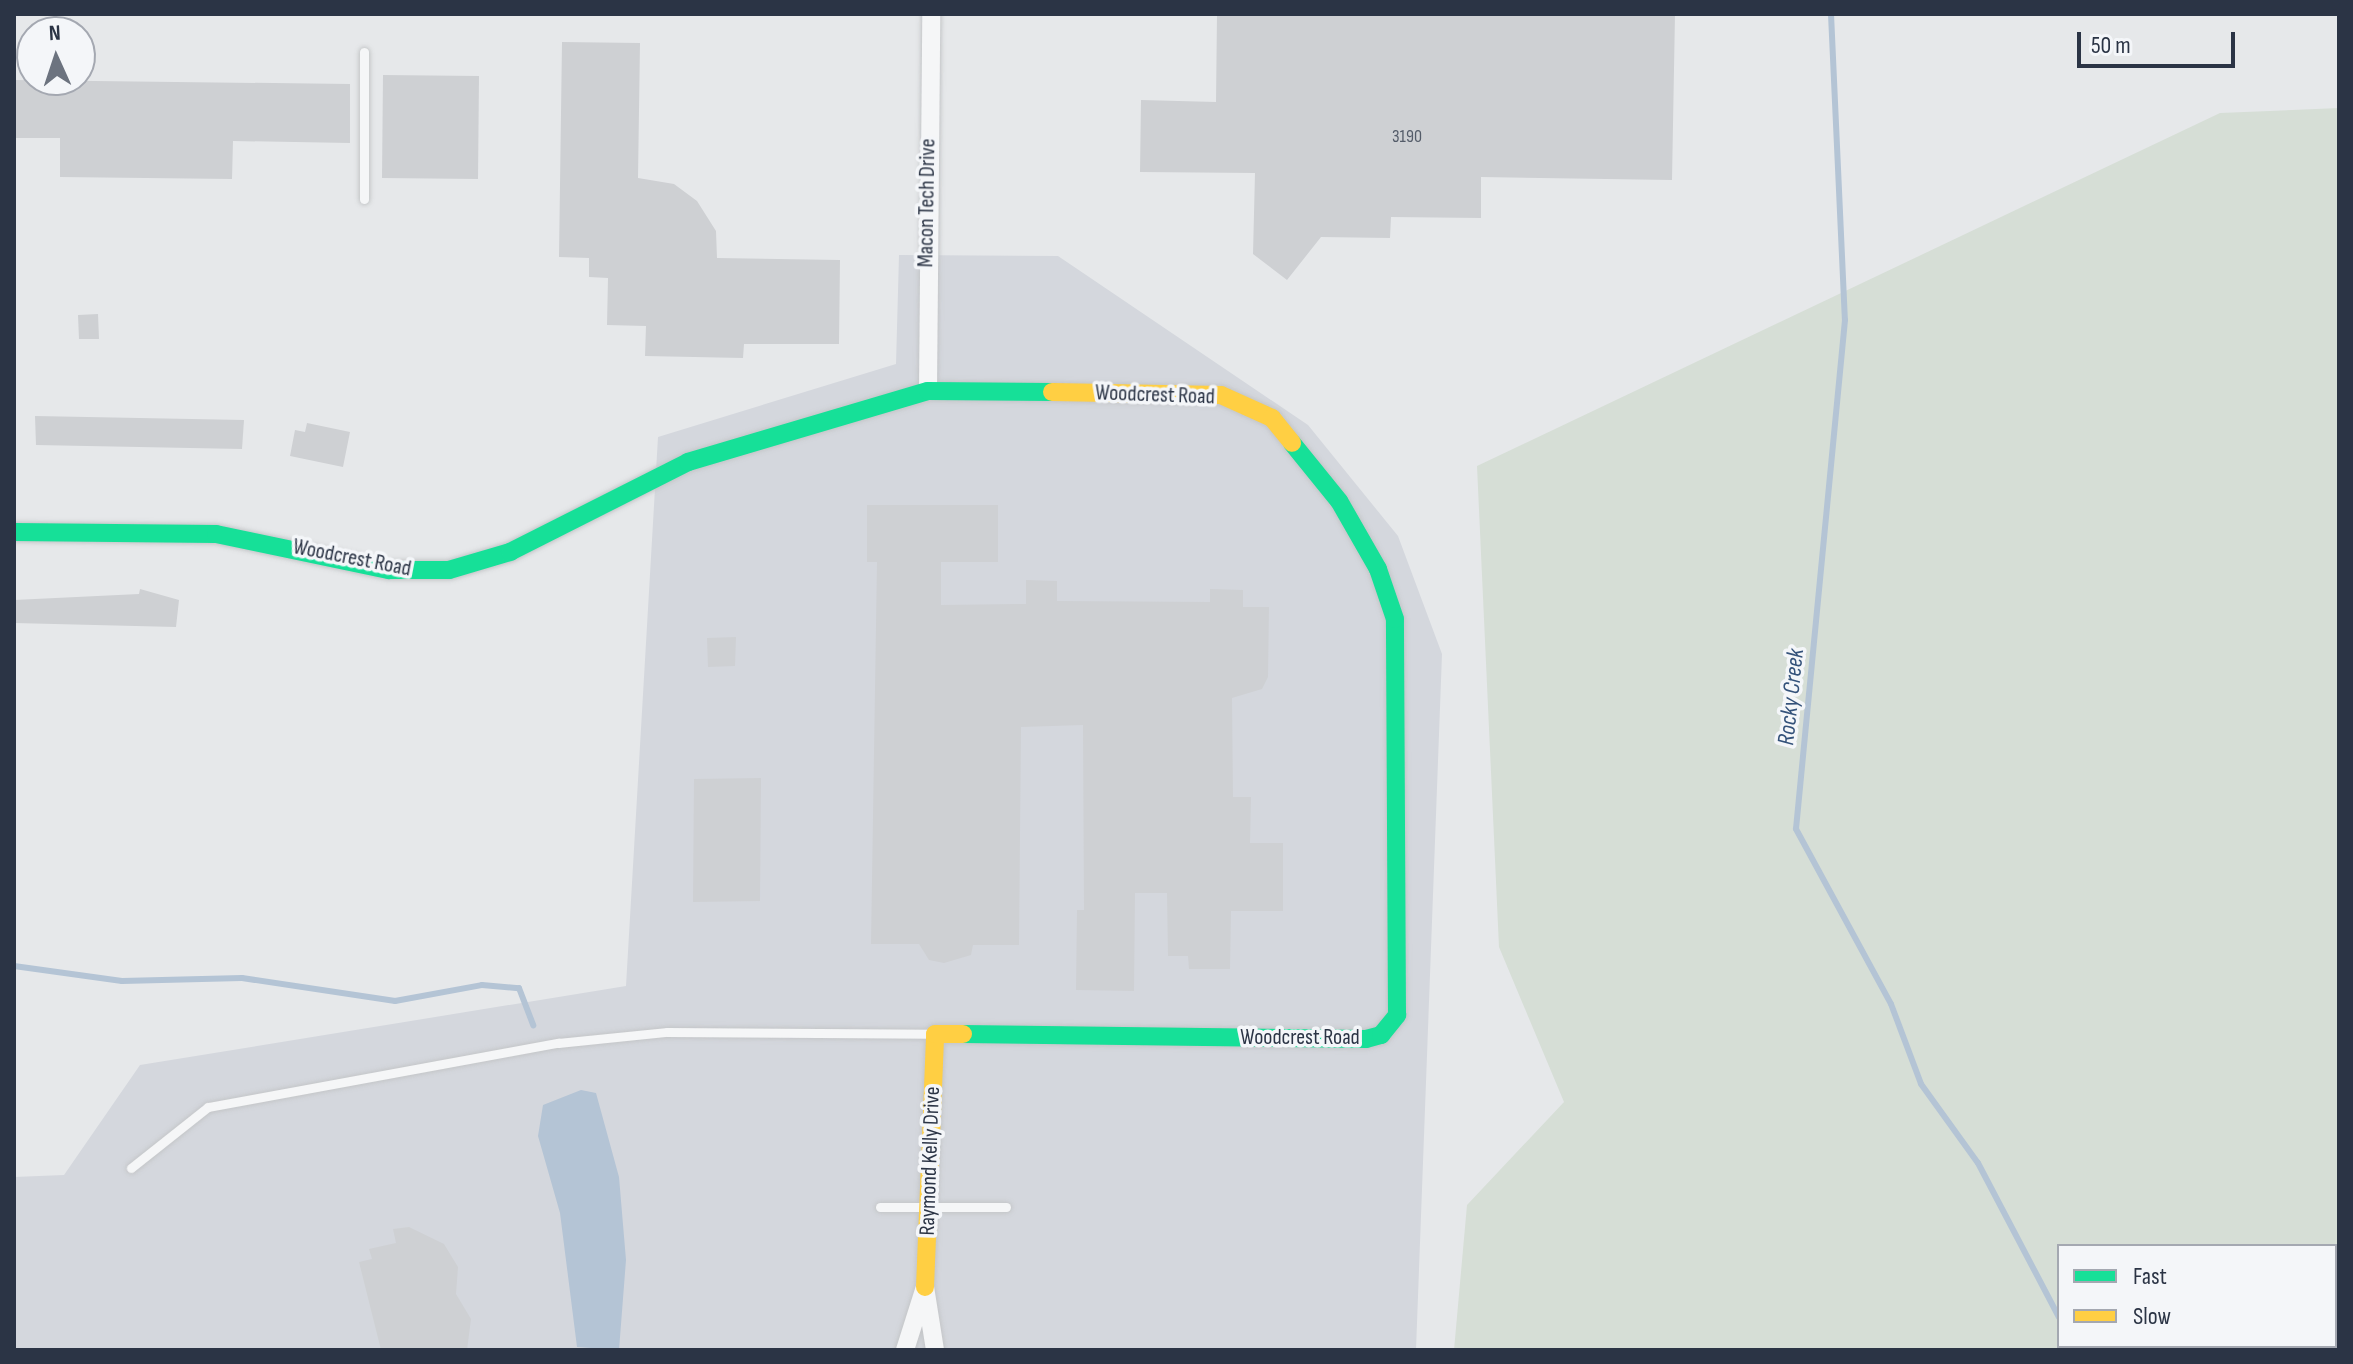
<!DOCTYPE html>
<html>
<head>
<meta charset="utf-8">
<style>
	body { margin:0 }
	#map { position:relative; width:2353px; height:1364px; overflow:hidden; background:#e6e8ea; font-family:"Sofia Sans Condensed",sans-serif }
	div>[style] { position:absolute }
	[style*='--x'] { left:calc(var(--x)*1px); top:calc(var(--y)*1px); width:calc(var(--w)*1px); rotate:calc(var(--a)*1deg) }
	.built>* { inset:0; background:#d4d7dd }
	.green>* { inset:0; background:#d6ded6 }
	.water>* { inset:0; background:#b4c4d5 }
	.stream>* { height:6px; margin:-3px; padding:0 3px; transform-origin:3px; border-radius:3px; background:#b4c4d5 }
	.building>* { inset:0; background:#ced0d3 }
	.roads { filter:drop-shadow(0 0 2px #c4c6c8) drop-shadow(0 0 2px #c4c6c8) }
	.lane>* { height:9px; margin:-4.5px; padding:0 4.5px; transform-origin:4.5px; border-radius:4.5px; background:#f5f6f7 }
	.street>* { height:18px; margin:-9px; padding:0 9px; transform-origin:9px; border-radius:9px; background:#f5f6f7 }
	.fast>* { height:18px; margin:-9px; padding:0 9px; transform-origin:9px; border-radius:9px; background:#16e098 }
	.slow>* { height:18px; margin:-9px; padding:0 9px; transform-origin:9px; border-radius:9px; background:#ffcf43 }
	span { translate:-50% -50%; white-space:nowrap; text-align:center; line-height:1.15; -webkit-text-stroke:7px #f4f6f9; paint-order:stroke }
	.number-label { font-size:18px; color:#545c69 }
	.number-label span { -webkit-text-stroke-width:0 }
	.street-label { font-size:22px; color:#2b3445 }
	.water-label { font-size:24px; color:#34527a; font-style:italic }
	.frame { position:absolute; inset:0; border:16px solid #2b3445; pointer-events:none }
	.legend { position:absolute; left:2057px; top:1244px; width:280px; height:104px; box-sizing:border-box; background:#f4f6f9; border:2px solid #a4a8b1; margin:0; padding:10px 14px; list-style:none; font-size:24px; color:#2b3445 }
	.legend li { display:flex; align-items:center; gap:16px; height:40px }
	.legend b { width:40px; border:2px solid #a4a8b1 }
	.north { position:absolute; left:16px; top:16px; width:80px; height:80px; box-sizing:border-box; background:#f4f6f9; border:2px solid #a4a8b1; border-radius:50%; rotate:357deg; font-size:22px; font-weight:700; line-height:32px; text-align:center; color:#2b3445 }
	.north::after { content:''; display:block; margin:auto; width:28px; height:36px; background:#6c737f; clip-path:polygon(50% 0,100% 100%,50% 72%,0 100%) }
	.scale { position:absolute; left:2077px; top:32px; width:158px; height:36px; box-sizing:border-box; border:4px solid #2b3445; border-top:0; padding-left:10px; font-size:24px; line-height:28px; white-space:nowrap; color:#2b3445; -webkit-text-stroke:6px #f4f6f9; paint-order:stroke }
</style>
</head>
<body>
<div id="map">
	<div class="built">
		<div style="clip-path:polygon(899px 255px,1058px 256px,1308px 425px,1398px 536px,1442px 654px,1416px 1350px,14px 1350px,14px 1177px,64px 1175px,140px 1065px,626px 986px,658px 437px,896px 364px)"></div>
	</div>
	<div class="green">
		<div style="clip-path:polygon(evenodd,2339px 108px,2339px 1350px,1454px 1350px,1467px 1205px,1564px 1102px,1499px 947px,1477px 466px,2220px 113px,2339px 108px,2059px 1246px,2335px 1246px,2335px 1346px,2059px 1346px,2059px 1246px)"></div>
	</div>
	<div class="water">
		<div style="clip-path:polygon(581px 1090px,596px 1093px,619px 1177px,626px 1260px,619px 1350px,577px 1347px,560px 1213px,538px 1136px,543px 1105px)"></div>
	</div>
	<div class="stream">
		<div style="--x:1831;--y:14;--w:306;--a:87.4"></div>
		<div style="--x:1845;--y:320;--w:511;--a:95.5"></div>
		<div style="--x:1796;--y:829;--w:199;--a:61.5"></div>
		<div style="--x:1891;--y:1004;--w:85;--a:69.4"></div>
		<div style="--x:1921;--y:1084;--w:97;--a:54.2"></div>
		<div style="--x:1978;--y:1163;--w:174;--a:62.3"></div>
		<div style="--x:14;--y:966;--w:109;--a:7.9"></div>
		<div style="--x:122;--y:981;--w:120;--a:-1.4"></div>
		<div style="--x:242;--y:978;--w:155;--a:8.5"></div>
		<div style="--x:395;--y:1001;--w:88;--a:-10.4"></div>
		<div style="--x:482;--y:985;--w:37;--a:5"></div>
		<div style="--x:519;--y:988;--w:40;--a:69"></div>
		<div style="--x:2071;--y:1346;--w:4;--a:90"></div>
	</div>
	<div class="building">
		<div style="clip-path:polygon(1217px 14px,1675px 14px,1672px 180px,1481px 177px,1481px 218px,1391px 217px,1390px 238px,1321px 237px,1287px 280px,1253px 254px,1255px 173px,1140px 172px,1141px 100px,1216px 102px)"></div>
		<div style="clip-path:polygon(562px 42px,640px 43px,638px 178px,674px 184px,697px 201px,716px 231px,717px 258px,840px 260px,839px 344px,744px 344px,743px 358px,645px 356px,646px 326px,607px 325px,608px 278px,589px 277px,589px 258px,559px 257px)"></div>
		<div style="clip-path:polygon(383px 75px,479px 76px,478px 179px,382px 178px)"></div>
		<div style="clip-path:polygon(14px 80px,350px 84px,350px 143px,233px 141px,232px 179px,60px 177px,60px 138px,14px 138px)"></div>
		<div style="clip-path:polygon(98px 314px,99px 339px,79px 339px,78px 315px)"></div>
		<div style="clip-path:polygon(35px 416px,244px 420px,242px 449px,36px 445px)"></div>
		<div style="clip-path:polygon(307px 423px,350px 432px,343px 467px,290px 456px,295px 430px,305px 432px)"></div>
		<div style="clip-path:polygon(867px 505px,998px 505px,998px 562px,941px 562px,941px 605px,1026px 604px,1026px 580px,1057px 581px,1057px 601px,1210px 602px,1210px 589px,1243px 590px,1243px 607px,1269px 607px,1268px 677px,1262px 689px,1232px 698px,1233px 797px,1251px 797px,1250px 843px,1283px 843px,1283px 911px,1231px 911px,1230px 969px,1189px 969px,1188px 956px,1168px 956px,1167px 893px,1135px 893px,1134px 991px,1076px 990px,1077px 910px,1084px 910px,1083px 725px,1021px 727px,1019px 945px,973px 945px,971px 955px,944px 963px,929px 960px,919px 944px,871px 944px,877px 562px,867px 562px)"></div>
		<div style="clip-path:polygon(140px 589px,179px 600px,176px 627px,14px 623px,14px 600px,139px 594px)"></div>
		<div style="clip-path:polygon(736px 637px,735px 666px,708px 667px,707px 638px)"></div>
		<div style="clip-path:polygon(761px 778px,760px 901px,693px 902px,694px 779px)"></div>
		<div style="clip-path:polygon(409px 1227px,444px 1244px,458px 1267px,456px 1294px,471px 1319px,467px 1350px,381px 1350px,359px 1262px,372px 1259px,369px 1249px,396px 1243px,393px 1229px)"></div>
	</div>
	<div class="roads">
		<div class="lane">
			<div style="--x:364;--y:199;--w:147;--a:-90"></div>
			<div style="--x:131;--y:1168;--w:98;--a:-38.4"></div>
			<div style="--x:208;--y:1107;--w:356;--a:-10.4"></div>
			<div style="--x:558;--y:1043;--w:110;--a:-5.8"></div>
			<div style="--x:667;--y:1032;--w:265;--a:0.4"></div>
			<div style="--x:880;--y:1207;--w:126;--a:0"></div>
		</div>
		<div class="street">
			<div style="--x:928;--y:391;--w:377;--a:-89.5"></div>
			<div style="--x:905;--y:1350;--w:66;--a:-72.4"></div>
			<div style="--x:925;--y:1287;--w:64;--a:81"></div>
		</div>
		<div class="fast">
			<div style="--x:14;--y:532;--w:202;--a:0.6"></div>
			<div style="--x:216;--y:534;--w:177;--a:11.8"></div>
			<div style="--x:389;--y:570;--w:60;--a:0"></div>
			<div style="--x:449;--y:570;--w:64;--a:-16.4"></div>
			<div style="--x:510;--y:552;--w:199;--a:-26.8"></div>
			<div style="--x:688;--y:462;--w:250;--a:-16.5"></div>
			<div style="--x:928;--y:391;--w:124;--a:0.5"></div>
			<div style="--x:963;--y:1034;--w:403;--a:0.7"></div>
			<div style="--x:1366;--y:1039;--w:16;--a:-15"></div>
			<div style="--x:1381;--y:1035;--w:26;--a:-51"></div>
			<div style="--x:1397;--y:1015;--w:396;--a:-90.3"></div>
			<div style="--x:1395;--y:619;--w:53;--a:-108.8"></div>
			<div style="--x:1378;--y:569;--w:78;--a:-119.8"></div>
			<div style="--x:1339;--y:501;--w:75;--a:-129"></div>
		</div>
		<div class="slow">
			<div style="--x:1052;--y:392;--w:169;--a:1"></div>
			<div style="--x:1221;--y:395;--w:56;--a:24.3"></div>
			<div style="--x:1272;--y:418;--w:32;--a:51"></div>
			<div style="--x:925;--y:1287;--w:253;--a:-87.7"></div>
			<div style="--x:935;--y:1034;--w:28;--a:0"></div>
		</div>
	</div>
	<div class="number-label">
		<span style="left:1407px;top:137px">3190</span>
	</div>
	<div class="street-label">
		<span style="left:927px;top:203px;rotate:-89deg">Macon Tech Drive</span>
		<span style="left:1155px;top:395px;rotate:2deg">Woodcrest Road</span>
		<span style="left:352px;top:558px;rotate:11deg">Woodcrest Road</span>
		<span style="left:1300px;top:1038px">Woodcrest Road</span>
		<span style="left:930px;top:1161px;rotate:-88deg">Raymond Kelly Drive</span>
	</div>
	<div class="water-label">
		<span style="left:1791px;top:697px;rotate:-84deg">Rocky Creek</span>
	</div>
	<div class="frame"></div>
	<ul class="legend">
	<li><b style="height:10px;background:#16e098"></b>Fast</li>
	<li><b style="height:10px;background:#ffcf43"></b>Slow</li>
	</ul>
	<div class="north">N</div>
	<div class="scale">50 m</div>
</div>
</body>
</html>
